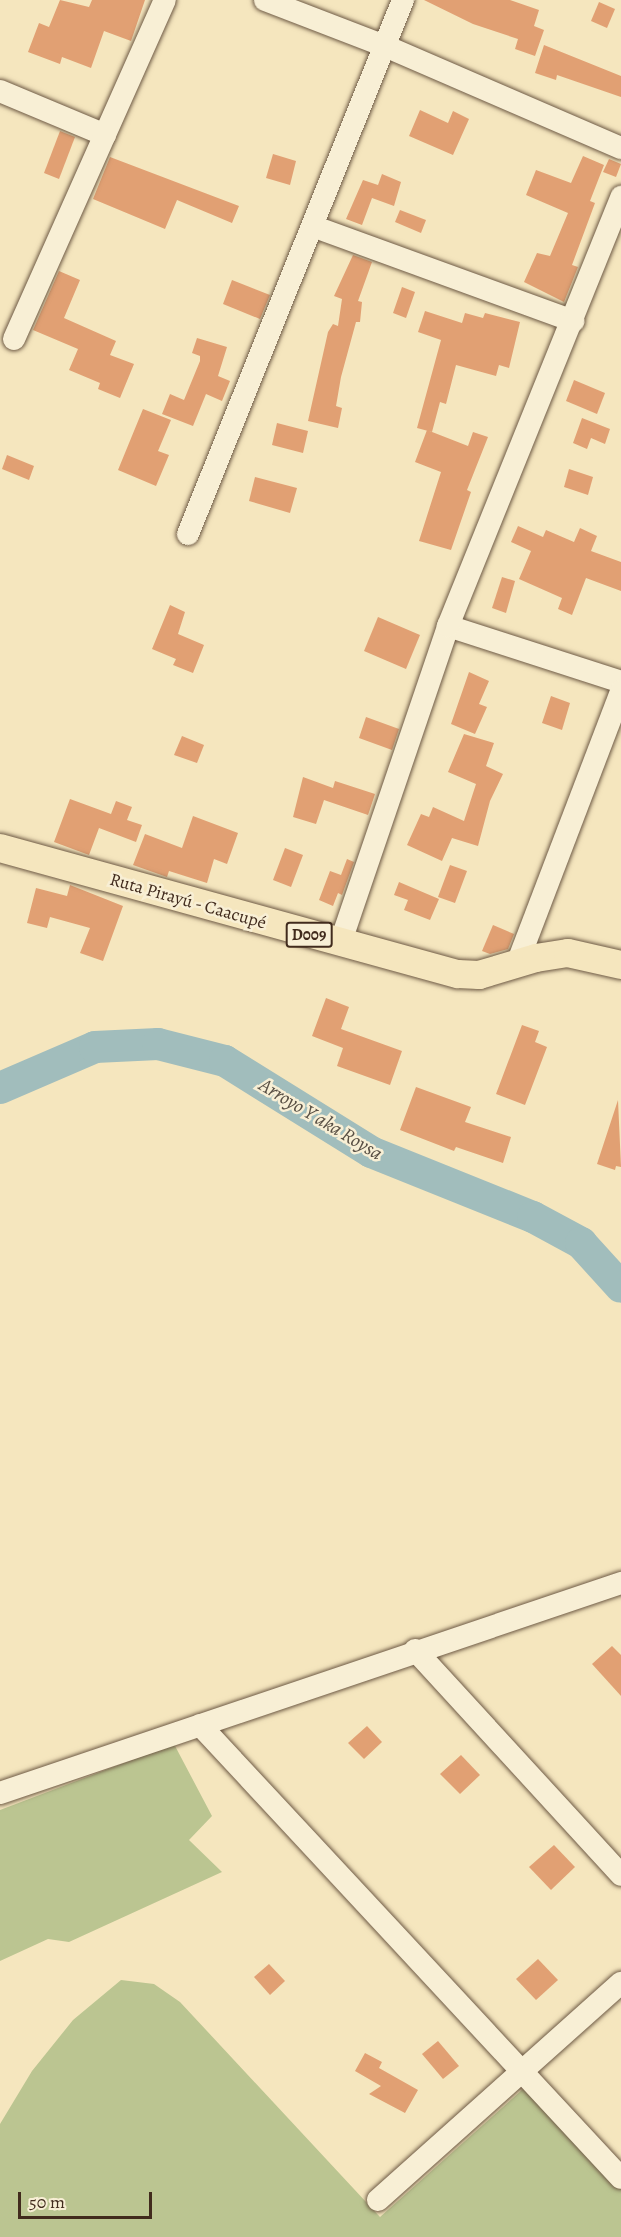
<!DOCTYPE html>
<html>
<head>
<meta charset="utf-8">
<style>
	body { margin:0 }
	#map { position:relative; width:621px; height:2237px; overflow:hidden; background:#f5e6be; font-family:Alegreya,serif }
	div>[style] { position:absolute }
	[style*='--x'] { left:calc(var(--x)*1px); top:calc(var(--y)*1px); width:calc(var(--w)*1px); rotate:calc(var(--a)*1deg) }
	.green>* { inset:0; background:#bbc591 }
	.river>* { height:32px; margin:-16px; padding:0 16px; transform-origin:16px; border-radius:16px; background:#a1bdbc }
	.building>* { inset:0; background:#e1a073 }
	.roads { filter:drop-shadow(0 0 2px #6e5a45) drop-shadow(0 0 2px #6e5a45) }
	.minor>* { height:22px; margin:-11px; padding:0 11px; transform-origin:11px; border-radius:11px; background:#f8efd5 }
	.major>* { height:28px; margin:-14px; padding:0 14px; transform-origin:14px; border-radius:14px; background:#f5e6be }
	span { translate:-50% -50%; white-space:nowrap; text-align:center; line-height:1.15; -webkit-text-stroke:5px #f8efd5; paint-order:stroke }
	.shield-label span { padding:2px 4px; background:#f8efd5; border:2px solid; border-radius:4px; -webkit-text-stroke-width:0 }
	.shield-label { font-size:16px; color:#412b1d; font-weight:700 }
	.street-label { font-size:18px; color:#412b1d }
	.water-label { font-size:20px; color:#595045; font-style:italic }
	.scale { position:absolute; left:18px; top:2192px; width:134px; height:27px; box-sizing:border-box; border:3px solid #412b1d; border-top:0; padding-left:8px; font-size:18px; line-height:21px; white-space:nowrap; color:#412b1d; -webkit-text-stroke:4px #f8efd5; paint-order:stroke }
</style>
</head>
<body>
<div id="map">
	<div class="green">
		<div style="clip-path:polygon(174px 1744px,212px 1816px,189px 1840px,222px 1872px,69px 1942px,48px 1939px,0 1961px,0 1810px)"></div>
		<div style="clip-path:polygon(121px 1980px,154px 1984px,180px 2002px,380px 2217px,523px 2089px,621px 2187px,621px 2237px,0 2237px,0 2124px,32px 2071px,73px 2020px)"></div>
	</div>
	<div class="river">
		<div style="--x:0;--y:1088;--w:103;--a:-23.3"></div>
		<div style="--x:95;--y:1047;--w:63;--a:-2.7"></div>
		<div style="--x:158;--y:1044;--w:69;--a:14.2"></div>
		<div style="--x:225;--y:1061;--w:172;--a:31.9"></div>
		<div style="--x:371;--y:1152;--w:175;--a:21.9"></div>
		<div style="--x:533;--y:1217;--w:55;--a:28.4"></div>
		<div style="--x:581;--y:1243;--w:59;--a:47.7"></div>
	</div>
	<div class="building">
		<div style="clip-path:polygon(60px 0,89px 7px,92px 0,145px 0,131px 41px,104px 31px,91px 68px,62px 57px,60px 64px,28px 52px,39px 23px,49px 27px)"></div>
		<div style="clip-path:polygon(424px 0,510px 0,539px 10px,534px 26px,544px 30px,535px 56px,515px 49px,518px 39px,473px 24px)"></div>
		<div style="clip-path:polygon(599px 2px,615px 9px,607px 28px,591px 21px)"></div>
		<div style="clip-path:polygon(544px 45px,621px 76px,621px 97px,557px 75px,556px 80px,535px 73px)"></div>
		<div style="clip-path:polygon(420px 110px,448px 123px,453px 111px,469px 119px,453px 155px,409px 136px)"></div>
		<div style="clip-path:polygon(60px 131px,75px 137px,59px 179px,44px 173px)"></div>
		<div style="clip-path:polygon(273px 154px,296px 161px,290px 185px,266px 178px)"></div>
		<div style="clip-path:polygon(583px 156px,604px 165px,590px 201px,595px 203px,572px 265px,578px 267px,564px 302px,524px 282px,537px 253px,550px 256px,568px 213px,526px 195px,536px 170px,571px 183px)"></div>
		<div style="clip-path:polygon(110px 157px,239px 206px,232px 223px,177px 200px,165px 229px,93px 199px)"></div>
		<div style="clip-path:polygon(609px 159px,621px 164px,616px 177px,603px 172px)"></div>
		<div style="clip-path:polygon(382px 174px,401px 182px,394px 206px,372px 198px,362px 225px,346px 219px,363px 180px,378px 185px)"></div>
		<div style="clip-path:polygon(400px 210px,426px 220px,421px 233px,395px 222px)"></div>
		<div style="clip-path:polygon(353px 255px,372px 262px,358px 301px,362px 302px,360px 322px,356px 322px,341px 377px,336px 406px,342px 408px,338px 428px,308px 421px,328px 332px,333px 324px,338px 326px,342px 299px,334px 296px)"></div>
		<div style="clip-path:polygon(59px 271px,80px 280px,64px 318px,116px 341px,110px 355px,134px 364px,120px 398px,98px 389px,100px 383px,69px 370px,78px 349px,33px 330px)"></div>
		<div style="clip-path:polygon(232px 280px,270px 295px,260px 319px,223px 304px)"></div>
		<div style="clip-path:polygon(402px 287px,415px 292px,406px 318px,393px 313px)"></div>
		<div style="clip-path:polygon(425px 311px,462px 323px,465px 313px,483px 318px,485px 313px,520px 322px,509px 368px,499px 365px,496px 376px,456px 365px,446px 404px,440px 402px,432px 432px,417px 428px,441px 340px,418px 332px)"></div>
		<div style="clip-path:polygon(197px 338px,227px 347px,218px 376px,230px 381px,222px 401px,206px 394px,193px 426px,162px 414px,170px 394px,184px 400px,200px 361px,200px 356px,192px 353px)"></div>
		<div style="clip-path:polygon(574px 380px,605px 393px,597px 414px,566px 401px)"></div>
		<div style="clip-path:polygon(143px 409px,171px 420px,158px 451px,169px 455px,156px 486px,118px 470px)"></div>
		<div style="clip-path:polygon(582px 418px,610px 429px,605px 444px,591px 438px,587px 449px,573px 443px)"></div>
		<div style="clip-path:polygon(277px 423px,308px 431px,303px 453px,272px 445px)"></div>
		<div style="clip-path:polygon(427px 430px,468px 446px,473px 432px,488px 437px,467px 490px,471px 492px,451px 550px,419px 541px,441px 472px,415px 462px)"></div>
		<div style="clip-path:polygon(7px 455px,34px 466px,29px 480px,2px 469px)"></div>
		<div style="clip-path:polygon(569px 469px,593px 477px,588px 495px,564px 487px)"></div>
		<div style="clip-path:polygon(255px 477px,297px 488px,290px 513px,249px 501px)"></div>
		<div style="clip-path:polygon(518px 526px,543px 537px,546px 530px,574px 542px,580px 528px,597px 536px,591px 551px,621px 562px,621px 591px,586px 578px,572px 615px,558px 609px,562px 598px,519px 579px,531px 551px,511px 542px)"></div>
		<div style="clip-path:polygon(502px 577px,515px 581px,506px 613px,492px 608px)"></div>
		<div style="clip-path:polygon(170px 605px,185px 612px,178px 634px,204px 645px,193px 673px,173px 665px,176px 659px,152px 649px)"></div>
		<div style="clip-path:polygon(378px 617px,420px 635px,406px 669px,364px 651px)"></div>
		<div style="clip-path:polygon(469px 672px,489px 681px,479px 704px,487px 707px,475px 734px,451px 724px)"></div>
		<div style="clip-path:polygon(551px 696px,570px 703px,562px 730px,542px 723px)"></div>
		<div style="clip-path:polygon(366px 717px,399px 729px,392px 750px,359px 738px)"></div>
		<div style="clip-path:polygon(464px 734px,494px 743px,486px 766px,503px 774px,490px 801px,478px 846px,452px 838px,442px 861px,407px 845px,421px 814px,429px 817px,433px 807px,464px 821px,476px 784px,448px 772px)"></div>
		<div style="clip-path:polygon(182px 736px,204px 745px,197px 763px,174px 755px)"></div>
		<div style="clip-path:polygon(303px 777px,333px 788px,335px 781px,375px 794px,368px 815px,324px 800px,316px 824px,293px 817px)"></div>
		<div style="clip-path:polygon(70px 799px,111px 814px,116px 801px,132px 807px,127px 820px,142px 825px,136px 842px,99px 828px,89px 855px,54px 842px)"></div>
		<div style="clip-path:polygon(193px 816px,238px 833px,227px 864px,214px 859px,207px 883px,169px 871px,167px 877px,133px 865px,145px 834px,182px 848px)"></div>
		<div style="clip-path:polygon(285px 848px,303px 855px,291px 887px,273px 880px)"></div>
		<div style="clip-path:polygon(347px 859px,354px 862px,342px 895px,338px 893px,333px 906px,319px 900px,330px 871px,341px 875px)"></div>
		<div style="clip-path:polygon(450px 865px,467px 871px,455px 903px,438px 897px)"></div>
		<div style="clip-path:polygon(399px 882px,439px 899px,430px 920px,404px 910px,408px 900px,394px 895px)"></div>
		<div style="clip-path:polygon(70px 885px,123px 906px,103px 961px,80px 953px,90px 928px,50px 917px,47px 928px,27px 923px,36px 888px,67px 896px)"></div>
		<div style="clip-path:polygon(493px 925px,514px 934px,508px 949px,490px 954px,482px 951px)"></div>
		<div style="clip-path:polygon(326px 998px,349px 1007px,341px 1029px,402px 1051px,390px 1085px,337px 1066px,343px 1048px,312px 1036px)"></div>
		<div style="clip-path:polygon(522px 1025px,539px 1031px,535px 1042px,547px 1047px,525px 1105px,496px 1094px)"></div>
		<div style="clip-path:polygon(416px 1087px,471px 1107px,465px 1122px,511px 1137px,503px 1163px,456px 1147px,454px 1151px,400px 1130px)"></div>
		<div style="clip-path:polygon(618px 1100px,621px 1167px,616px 1166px,615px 1170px,597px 1164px)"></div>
		<div style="clip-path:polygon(612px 1646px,621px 1655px,621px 1696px,592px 1664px)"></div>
		<div style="clip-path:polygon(367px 1726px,382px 1742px,364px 1759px,348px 1743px)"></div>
		<div style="clip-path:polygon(461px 1755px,480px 1775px,460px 1794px,440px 1774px)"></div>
		<div style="clip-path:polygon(554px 1845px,575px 1867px,551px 1890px,529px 1867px)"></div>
		<div style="clip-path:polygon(538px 1959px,558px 1980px,536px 2000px,516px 1979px)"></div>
		<div style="clip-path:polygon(269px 1964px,285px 1981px,270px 1995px,254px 1977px)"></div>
		<div style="clip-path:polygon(438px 2041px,459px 2066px,443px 2079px,422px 2054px)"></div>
		<div style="clip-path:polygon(365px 2053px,382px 2062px,379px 2068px,418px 2090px,405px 2113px,369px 2094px,381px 2086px,355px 2071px)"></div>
	</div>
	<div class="roads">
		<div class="minor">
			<div style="--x:265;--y:0;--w:129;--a:21"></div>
			<div style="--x:385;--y:46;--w:257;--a:23.4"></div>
			<div style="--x:0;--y:91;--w:114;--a:22.7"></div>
			<div style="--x:315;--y:227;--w:275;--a:20"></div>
			<div style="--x:14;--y:339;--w:371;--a:-66"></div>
			<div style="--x:188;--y:534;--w:576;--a:-68.07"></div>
			<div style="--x:448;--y:626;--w:182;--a:17.9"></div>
			<div style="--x:340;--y:944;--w:336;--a:-71.2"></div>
			<div style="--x:448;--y:626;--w:463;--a:-68"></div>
			<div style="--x:517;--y:964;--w:292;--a:-69.1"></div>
			<div style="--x:415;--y:1650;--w:305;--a:47.5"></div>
			<div style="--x:200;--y:1725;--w:618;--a:47.1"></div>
			<div style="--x:0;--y:1793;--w:656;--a:-18.68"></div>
			<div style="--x:378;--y:2200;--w:326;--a:-41.8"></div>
		</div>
		<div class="major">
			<div style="--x:0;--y:848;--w:475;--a:15.4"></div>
			<div style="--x:458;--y:974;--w:21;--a:3"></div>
			<div style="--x:479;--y:975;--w:59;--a:-16.6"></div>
			<div style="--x:536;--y:958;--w:32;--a:-9"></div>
			<div style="--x:568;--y:953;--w:54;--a:12.8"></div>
		</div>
	</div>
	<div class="shield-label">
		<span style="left:309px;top:935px">D009</span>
	</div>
	<div class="street-label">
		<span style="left:188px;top:901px;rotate:16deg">Ruta Pirayú - Caacupé</span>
	</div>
	<div class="water-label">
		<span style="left:321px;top:1119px;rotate:31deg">Arroyo Y aka Roysa</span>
	</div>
	<div class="scale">50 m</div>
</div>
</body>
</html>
